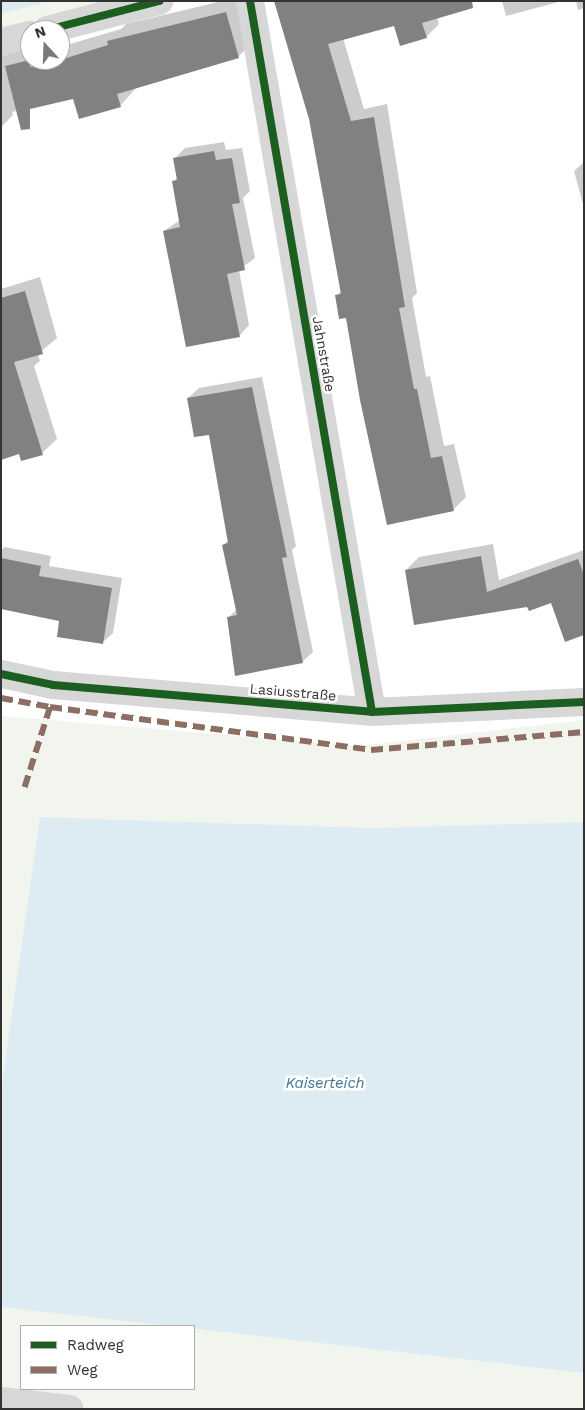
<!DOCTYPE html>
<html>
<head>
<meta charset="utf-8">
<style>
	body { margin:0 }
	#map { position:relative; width:585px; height:1410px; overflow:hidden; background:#fff; font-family:"Work Sans",sans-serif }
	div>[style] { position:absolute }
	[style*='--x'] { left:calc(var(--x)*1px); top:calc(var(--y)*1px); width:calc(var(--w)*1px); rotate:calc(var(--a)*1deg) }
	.green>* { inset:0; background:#f1f5ed }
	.water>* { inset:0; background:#ddebf3 }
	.shadow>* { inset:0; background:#0003 }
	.building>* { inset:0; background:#818181 }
	.minor>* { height:28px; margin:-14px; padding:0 14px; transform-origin:14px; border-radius:14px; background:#d7d7d7 }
	.quiet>* { height:6px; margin-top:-3px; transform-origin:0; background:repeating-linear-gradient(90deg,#8d6e63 0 12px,transparent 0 18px) }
	.cycleway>* { height:8px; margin:-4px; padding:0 4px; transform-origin:4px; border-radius:4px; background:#1b5e20 }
	span { translate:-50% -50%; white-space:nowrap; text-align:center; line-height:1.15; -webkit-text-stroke:5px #fff; paint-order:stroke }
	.street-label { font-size:14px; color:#333 }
	.water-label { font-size:15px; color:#3f7597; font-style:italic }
	.frame { position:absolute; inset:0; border:2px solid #333; pointer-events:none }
	.legend { position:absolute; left:20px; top:1325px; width:175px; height:65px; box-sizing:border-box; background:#fff; border:1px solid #adadad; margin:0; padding:6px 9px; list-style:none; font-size:15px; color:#333 }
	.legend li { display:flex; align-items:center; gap:10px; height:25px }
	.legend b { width:25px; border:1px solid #adadad }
	.north { position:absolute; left:20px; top:20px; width:50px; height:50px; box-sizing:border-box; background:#fff; border:1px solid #adadad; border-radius:50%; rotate:340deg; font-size:14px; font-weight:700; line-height:20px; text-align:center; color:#333 }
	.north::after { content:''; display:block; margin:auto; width:18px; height:22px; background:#7a7a7a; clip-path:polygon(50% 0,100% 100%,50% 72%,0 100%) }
</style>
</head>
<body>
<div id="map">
	<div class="green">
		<div style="clip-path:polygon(51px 1px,124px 1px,1px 33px,1px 14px)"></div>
		<div style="clip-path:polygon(1px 716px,358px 746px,584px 720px,584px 822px,372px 828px,41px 817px,1px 1090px)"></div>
		<div style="clip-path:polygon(1px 1307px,174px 1326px,21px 1326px,21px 1389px,194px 1389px,194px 1329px,584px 1373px,584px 1409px,70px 1409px,1px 1401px)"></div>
	</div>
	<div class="water">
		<div style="clip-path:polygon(1px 1px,51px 1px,1px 14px)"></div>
		<div style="clip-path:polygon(40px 817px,372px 828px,584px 822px,584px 1373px,1px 1307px,1px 1090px)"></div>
	</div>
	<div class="shadow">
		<div style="clip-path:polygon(222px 1px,245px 1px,255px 40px,238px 57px,137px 87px,120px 106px,74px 97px,12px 112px,13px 115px,1px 127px,1px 56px,30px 48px,30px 60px,60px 60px,60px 40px,69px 38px,70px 44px,121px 29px,126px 24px)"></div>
		<div style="clip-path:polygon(276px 1px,476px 1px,437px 17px,439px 24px,426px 37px,395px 24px,343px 38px,364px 109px,387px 104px,417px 293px,412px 298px,426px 377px,430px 376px,444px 446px,454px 444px,466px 497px,453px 510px,336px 296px,341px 291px,310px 119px)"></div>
		<div style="clip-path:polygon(502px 1px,562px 1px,506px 16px)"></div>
		<div style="clip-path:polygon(576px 1px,584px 1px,584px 8px,578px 10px)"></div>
		<div style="clip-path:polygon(224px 142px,226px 150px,242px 148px,250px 191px,243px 198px,255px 258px,239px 270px,249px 325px,239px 336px,164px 231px,180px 220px,173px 182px,177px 178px,174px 159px,185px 148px)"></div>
		<div style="clip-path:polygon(584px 162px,584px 208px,574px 171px)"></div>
		<div style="clip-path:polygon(40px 277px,57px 338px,38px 354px,40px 361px,34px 366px,57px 439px,42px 453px,20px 453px,1px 459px,1px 289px)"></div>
		<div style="clip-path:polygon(262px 377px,296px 546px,292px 550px,313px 652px,302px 662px,228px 618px,237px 609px,223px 545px,229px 540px,210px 433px,188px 398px,199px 388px)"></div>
		<div style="clip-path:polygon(493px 544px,499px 580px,584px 550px,584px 634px,551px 601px,528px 605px,406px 570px,419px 557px)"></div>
		<div style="clip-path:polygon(5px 547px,51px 556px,49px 566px,122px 578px,113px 633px,102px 643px,61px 620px,1px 608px,1px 550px)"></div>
	</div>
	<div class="building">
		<div style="clip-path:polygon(274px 1px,472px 1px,473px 8px,422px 23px,427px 38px,400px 46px,394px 26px,328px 44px,351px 121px,374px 117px,405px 307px,399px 308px,414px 389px,417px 389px,431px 458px,442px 456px,454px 511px,387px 525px,360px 400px,346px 318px,339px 319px,335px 295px,341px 294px,309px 119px)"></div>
		<div style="clip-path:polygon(226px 12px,239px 58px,117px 94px,121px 107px,79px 119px,73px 99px,30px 109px,30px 129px,21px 130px,5px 66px,30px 60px,30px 67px,60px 60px,108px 45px,107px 41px)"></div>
		<div style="clip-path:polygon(214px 151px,216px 160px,232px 158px,240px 203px,232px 204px,245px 270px,227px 274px,240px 337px,186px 347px,163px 231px,180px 227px,172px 181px,177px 180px,173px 158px)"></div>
		<div style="clip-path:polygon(25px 291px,43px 354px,14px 362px,43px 455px,21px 461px,19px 454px,1px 460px,1px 298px)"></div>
		<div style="clip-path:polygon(252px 387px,287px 557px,282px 558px,303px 663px,235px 676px,227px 617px,237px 615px,222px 545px,228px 543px,209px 435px,194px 437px,187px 398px)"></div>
		<div style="clip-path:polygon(481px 556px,487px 592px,578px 559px,584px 575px,584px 635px,565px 642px,551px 603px,529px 611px,527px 607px,414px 625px,405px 570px)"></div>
		<div style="clip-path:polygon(1px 558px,41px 566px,39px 576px,112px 588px,103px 644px,57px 637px,59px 621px,1px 609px)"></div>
	</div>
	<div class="minor">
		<div style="--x:250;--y:1;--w:721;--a:80.26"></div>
		<div style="--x:47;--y:30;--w:116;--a:-14.5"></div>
		<div style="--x:1;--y:42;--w:30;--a:-14"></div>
		<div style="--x:1;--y:674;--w:53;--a:11.9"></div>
		<div style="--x:53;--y:685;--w:320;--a:4.8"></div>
		<div style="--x:372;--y:712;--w:212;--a:-2.7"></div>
		<div style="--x:1;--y:1401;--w:69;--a:6.6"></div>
	</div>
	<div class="quiet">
		<div style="--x:1;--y:698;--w:50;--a:10.4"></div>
		<div style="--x:50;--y:707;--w:86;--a:107.6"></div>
		<div style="--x:50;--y:707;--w:324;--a:7.6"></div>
		<div style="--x:371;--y:750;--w:214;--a:-4.8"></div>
	</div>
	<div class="cycleway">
		<div style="--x:250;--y:1;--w:721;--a:80.26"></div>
		<div style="--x:47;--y:30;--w:116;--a:-14.5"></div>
		<div style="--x:1;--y:674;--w:53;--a:11.9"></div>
		<div style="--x:53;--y:685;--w:320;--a:4.8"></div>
		<div style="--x:372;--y:712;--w:212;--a:-2.7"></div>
	</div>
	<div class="street-label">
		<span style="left:324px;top:354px;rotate:80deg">Jahnstraße</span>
		<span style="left:293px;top:692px;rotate:5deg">Lasiusstraße</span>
	</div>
	<div class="water-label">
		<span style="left:325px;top:1084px">Kaiserteich</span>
	</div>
	<div class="frame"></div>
	<ul class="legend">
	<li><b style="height:6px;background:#1b5e20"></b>Radweg</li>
	<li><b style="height:6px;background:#8d6e63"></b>Weg</li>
	</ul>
	<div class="north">N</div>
</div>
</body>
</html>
